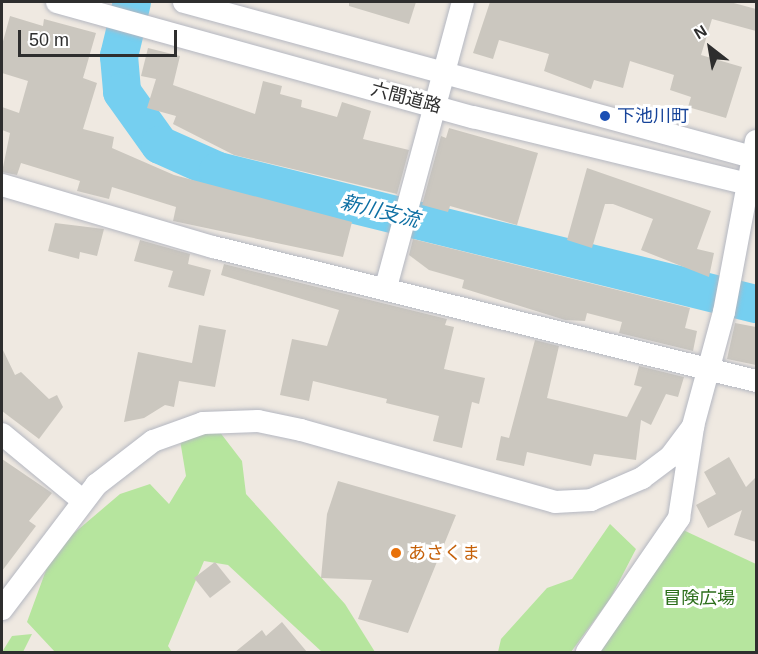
<!DOCTYPE html>
<html>
<head>
<meta charset="utf-8">
<style>
	body { margin:0 }
	#map { position:relative; width:758px; height:654px; overflow:hidden; background:#efe9e1; font-family:Arial,"Noto Sans JP",sans-serif }
	div>[style] { position:absolute }
	[style*='--x'] { left:calc(var(--x)*1px); top:calc(var(--y)*1px); width:calc(var(--w)*1px); rotate:calc(var(--a)*1deg) }
	.green>* { inset:0; background:#b6e59e }
	.river>* { height:38px; margin:-19px; padding:0 19px; transform-origin:19px; border-radius:19px; background:#75cff0 }
	.building>* { inset:0; background:#cbc7bf }
	.roads { filter:drop-shadow(0 0 2px #b4b7c1) drop-shadow(0 0 2px #b4b7c1) }
	.minor>* { height:22px; margin:-11px; padding:0 11px; transform-origin:11px; border-radius:11px; background:#fff }
	.dots>* { width:16px; height:16px; translate:-50% -50%; box-sizing:border-box; border:3px solid #fff; border-radius:50% }
	span { translate:-50% -50%; white-space:nowrap; text-align:center; line-height:1.15; -webkit-text-stroke:6px #fff; paint-order:stroke }
	.street-label { font-size:18px; color:#2e2e2e }
	.transit-label { font-size:18px; color:#164399 }
	.left { translate:0 -50%; text-align:left }
	.food-label { font-size:18px; color:#c56008 }
	.park-label { font-size:18px; color:#2c6e1b }
	.water-label { font-size:20px; color:#0d6fa3; font-style:italic }
	.frame { position:absolute; inset:0; border:3px solid #2e2e2e; pointer-events:none }
	.north { position:absolute; left:680px; top:18px; width:60px; height:60px; -webkit-text-stroke:4px #fff; paint-order:stroke; rotate:329deg; font-size:16px; font-weight:700; line-height:24px; text-align:center; color:#2e2e2e }
	.north::after { content:''; display:block; margin:auto; width:21px; height:27px; background:#2e2e2e; clip-path:polygon(50% 0,100% 100%,50% 72%,0 100%) }
	.scale { position:absolute; left:18px; top:30px; width:159px; height:27px; box-sizing:border-box; border:3px solid #2e2e2e; border-top:0; padding-left:8px; font-size:18px; line-height:21px; white-space:nowrap; color:#2e2e2e; -webkit-text-stroke:4px #fff; paint-order:stroke }
</style>
</head>
<body>
<div id="map">
	<div class="green">
		<div style="clip-path:polygon(219px 431px,242px 461px,246px 494px,345px 604px,375px 652px,322px 652px,228px 565px,204px 561px,168px 646px,172px 652px,55px 652px,27px 622px,53px 551px,120px 494px,150px 484px,169px 504px,186px 476px,180px 440px)"></div>
		<div style="clip-path:polygon(610px 524px,636px 549px,610px 599px,571px 652px,498px 652px,501px 639px,547px 588px,572px 579px)"></div>
		<div style="clip-path:polygon(681px 529px,756px 564px,756px 652px,596px 652px)"></div>
		<div style="clip-path:polygon(32px 634px,23px 652px,2px 652px,12px 636px)"></div>
	</div>
	<div class="river">
		<div style="--x:132;--y:2;--w:56;--a:103.5"></div>
		<div style="--x:119;--y:56;--w:36;--a:85"></div>
		<div style="--x:122;--y:92;--w:65;--a:54.4"></div>
		<div style="--x:160;--y:145;--w:64;--a:24.1"></div>
		<div style="--x:218;--y:171;--w:554;--a:13.89"></div>
	</div>
	<div class="building">
		<div style="clip-path:polygon(349px 2px,416px 2px,409px 24px,349px 6px)"></div>
		<div style="clip-path:polygon(490px 2px,730px 2px,756px 9px,756px 31px,712px 19px,701px 55px,742px 67px,726px 118px,688px 107px,691px 97px,670px 90px,674px 75px,630px 61px,623px 88px,594px 80px,591px 89px,544px 71px,549px 54px,499px 40px,493px 59px,473px 53px)"></div>
		<div style="clip-path:polygon(10px 16px,43px 26px,44px 19px,96px 33px,83px 78px,97px 83px,83px 129px,114px 137px,112px 148px,174px 175px,352px 222px,343px 257px,173px 221px,176px 207px,112px 187px,109px 199px,77px 191px,80px 181px,21px 163px,17px 175px,2px 172px,10px 133px,2px 130px,2px 107px,19px 113px,28px 81px,2px 73px,2px 45px)"></div>
		<div style="clip-path:polygon(148px 48px,180px 56px,173px 85px,255px 114px,263px 81px,282px 86px,280px 94px,302px 100px,301px 107px,337px 117px,342px 102px,371px 111px,363px 139px,409px 150px,397px 194px,234px 155px,173px 124px,176px 116px,147px 108px,156px 79px,141px 76px)"></div>
		<div style="clip-path:polygon(449px 128px,538px 153px,517px 225px,450px 206px,448px 212px,422px 205px,441px 136px,446px 138px)"></div>
		<div style="clip-path:polygon(587px 168px,711px 211px,697px 249px,714px 253px,709px 277px,641px 250px,653px 219px,613px 204px,605px 204px,592px 248px,567px 240px)"></div>
		<div style="clip-path:polygon(55px 223px,104px 229px,97px 256px,80px 252px,79px 259px,48px 251px)"></div>
		<div style="clip-path:polygon(413px 239px,690px 308px,685px 328px,697px 331px,693px 351px,619px 333px,622px 322px,587px 313px,585px 321px,565px 320px,462px 288px,464px 280px,429px 270px,409px 255px)"></div>
		<div style="clip-path:polygon(140px 240px,190px 254px,188px 264px,211px 270px,204px 296px,168px 287px,173px 271px,134px 261px)"></div>
		<div style="clip-path:polygon(224px 264px,447px 319px,445px 325px,454px 327px,444px 369px,485px 378px,479px 404px,472px 402px,462px 448px,433px 441px,439px 416px,386px 403px,387px 399px,313px 381px,309px 401px,280px 395px,292px 339px,327px 346px,339px 310px,221px 275px)"></div>
		<div style="clip-path:polygon(735px 323px,756px 327px,756px 365px,727px 359px)"></div>
		<div style="clip-path:polygon(199px 325px,226px 330px,215px 387px,179px 381px,174px 407px,165px 405px,144px 418px,124px 422px,138px 352px,192px 363px)"></div>
		<div style="clip-path:polygon(535px 340px,559px 346px,547px 398px,627px 417px,642px 387px,634px 385px,639px 366px,684px 377px,678px 397px,666px 394px,651px 425px,641px 420px,636px 460px,594px 454px,591px 466px,527px 452px,524px 466px,496px 460px,501px 436px,509px 438px)"></div>
		<div style="clip-path:polygon(2px 348px,15px 375px,21px 372px,49px 399px,57px 395px,63px 407px,39px 439px,2px 411px)"></div>
		<div style="clip-path:polygon(729px 457px,746px 487px,756px 477px,756px 542px,734px 535px,742px 510px,708px 528px,696px 505px,716px 494px,704px 472px)"></div>
		<div style="clip-path:polygon(2px 459px,52px 493px,29px 521px,36px 526px,2px 571px)"></div>
		<div style="clip-path:polygon(338px 481px,456px 515px,408px 633px,358px 619px,372px 580px,321px 578px,327px 514px)"></div>
		<div style="clip-path:polygon(215px 562px,231px 582px,210px 598px,194px 578px)"></div>
		<div style="clip-path:polygon(282px 622px,307px 652px,235px 652px,262px 630px,266px 636px)"></div>
	</div>
	<div class="roads">
		<div class="minor">
			<div style="--x:57;--y:2;--w:432;--a:15.5"></div>
			<div style="--x:473;--y:117;--w:291;--a:13.7"></div>
			<div style="--x:184;--y:2;--w:593;--a:15.26"></div>
			<div style="--x:2;--y:185;--w:220;--a:16.4"></div>
			<div style="--x:213;--y:247;--w:559;--a:13.86"></div>
			<div style="--x:386;--y:287;--w:295;--a:-74.9"></div>
			<div style="--x:2;--y:434;--w:104;--a:39.5"></div>
			<div style="--x:2;--y:609;--w:156;--a:-52.8"></div>
			<div style="--x:96;--y:485;--w:72;--a:-37.7"></div>
			<div style="--x:153;--y:441;--w:53;--a:-19.8"></div>
			<div style="--x:203;--y:423;--w:55;--a:-2.1"></div>
			<div style="--x:258;--y:421;--w:44;--a:11.8"></div>
			<div style="--x:301;--y:430;--w:264;--a:15.8"></div>
			<div style="--x:555;--y:502;--w:36;--a:-3"></div>
			<div style="--x:591;--y:500;--w:56;--a:-23.3"></div>
			<div style="--x:642;--y:478;--w:35;--a:-37"></div>
			<div style="--x:670;--y:457;--w:39;--a:-53"></div>
			<div style="--x:693;--y:426;--w:118;--a:-74.8"></div>
			<div style="--x:724;--y:312;--w:174;--a:-79.4"></div>
			<div style="--x:587;--y:652;--w:163;--a:-55.5"></div>
			<div style="--x:679;--y:518;--w:91;--a:-81.2"></div>
		</div>
	</div>
	<div class="dots">
		<div style="left:605px;top:116px;background:#1a4fb4"></div>
		<div style="left:396px;top:553px;background:#e8710a"></div>
	</div>
	<div class="street-label">
		<span style="left:406px;top:98px;rotate:15deg">六間道路</span>
	</div>
	<div class="transit-label">
		<span class="left" style="left:617px;top:116px">下池川町</span>
	</div>
	<div class="food-label">
		<span class="left" style="left:408px;top:553px">あさくま</span>
	</div>
	<div class="park-label">
		<span style="left:699px;top:598px">冒険広場</span>
	</div>
	<div class="water-label">
		<span style="left:380px;top:211px;rotate:14deg">新川支流</span>
	</div>
	<div class="frame"></div>
	<div class="north">N</div>
	<div class="scale">50 m</div>
</div>
</body>
</html>
